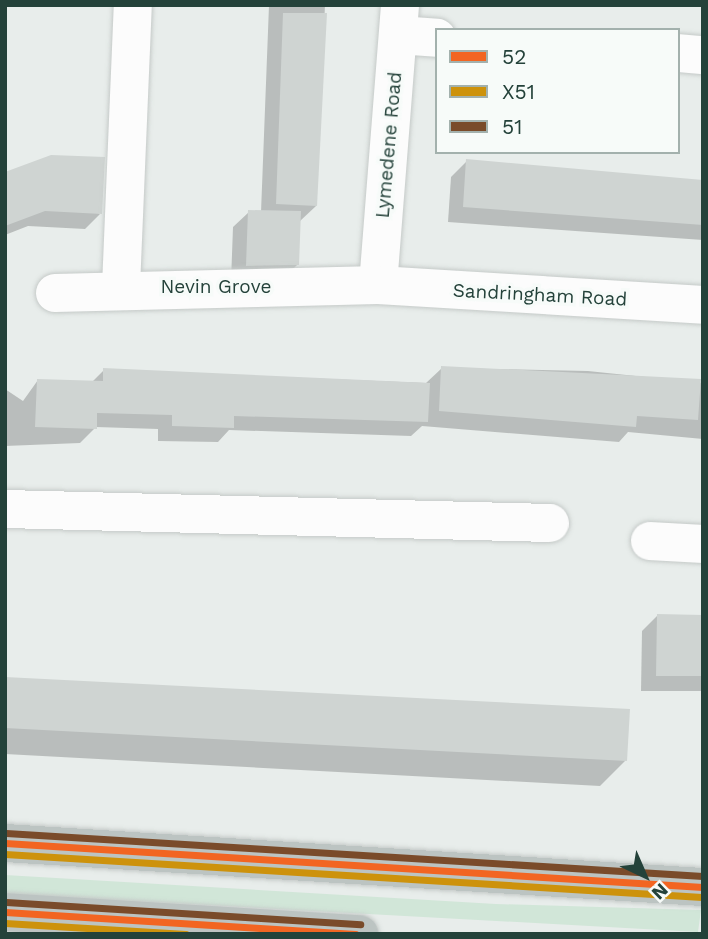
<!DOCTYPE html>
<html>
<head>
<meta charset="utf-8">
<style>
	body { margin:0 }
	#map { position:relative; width:708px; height:939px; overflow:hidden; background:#e8edeb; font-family:"Work Sans",sans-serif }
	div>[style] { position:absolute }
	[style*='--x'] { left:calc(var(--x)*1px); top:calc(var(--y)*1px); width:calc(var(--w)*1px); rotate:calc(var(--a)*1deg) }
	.green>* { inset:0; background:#d1e6d8 }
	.shadow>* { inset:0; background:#0003 }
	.building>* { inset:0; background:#cfd4d2 }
	.roads { filter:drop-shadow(0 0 2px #c5cac8) drop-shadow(0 0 2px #c5cac8) }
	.minor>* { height:38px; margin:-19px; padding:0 19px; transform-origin:19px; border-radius:19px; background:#fcfcfc }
	.highway>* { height:38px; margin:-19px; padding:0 19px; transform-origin:19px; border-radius:19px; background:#bcc4c2 }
	.bus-1>* { height:7px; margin:-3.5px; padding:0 3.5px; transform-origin:3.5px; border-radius:3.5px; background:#f26522 }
	.bus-2>* { height:7px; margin:-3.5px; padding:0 3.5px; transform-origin:3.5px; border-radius:3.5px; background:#cd920c }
	.bus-3>* { height:7px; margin:-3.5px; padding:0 3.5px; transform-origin:3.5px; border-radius:3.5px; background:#7a4b2a }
	span { translate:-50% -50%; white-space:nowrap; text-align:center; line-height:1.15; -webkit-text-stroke:7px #f7fbf9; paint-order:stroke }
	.street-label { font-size:19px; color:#24423a }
	.frame { position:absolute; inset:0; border:7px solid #24423a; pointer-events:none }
	.legend { position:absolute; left:435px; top:28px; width:245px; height:126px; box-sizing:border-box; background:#f7fbf9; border:2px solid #a3b1ad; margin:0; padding:9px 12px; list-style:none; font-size:21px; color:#24423a }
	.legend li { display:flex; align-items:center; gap:14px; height:35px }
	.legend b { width:35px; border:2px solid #a3b1ad }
	.north { position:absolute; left:610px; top:841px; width:70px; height:70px; -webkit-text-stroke:5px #f7fbf9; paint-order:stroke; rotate:136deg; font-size:19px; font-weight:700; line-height:28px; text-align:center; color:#24423a }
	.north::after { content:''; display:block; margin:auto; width:24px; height:32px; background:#24423a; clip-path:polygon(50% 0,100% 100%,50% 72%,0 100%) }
</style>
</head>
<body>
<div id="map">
	<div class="green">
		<div style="clip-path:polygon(5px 875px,496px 904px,701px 910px,698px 932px,5px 894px)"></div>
	</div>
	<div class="shadow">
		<div style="clip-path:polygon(269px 5px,325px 5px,316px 206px,299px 222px,298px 264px,282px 280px,231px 281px,233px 227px,249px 212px,261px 212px)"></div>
		<div style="clip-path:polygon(467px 161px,703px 181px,703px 240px,448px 222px,451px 177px)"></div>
		<div style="clip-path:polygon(5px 174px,100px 214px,85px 229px,28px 226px,5px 235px)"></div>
		<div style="clip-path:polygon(442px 368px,588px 371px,703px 383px,703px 439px,628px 432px,619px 442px,422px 426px,411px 436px,229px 430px,218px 442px,158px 441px,158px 429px,96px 427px,80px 443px,5px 446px,5px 389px,23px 401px,38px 380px,92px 382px,104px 370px,426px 383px)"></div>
		<div style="clip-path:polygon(657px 616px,703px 616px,703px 691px,641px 691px,642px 631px)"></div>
		<div style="clip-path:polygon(5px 679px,629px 711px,626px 760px,600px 786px,5px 754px)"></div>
	</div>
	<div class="building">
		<div style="clip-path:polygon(283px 13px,327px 13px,317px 206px,276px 204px)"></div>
		<div style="clip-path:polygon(51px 155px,105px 157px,102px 214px,45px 211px,5px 226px,5px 172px)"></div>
		<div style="clip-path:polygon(466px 159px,703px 180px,703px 225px,463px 207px)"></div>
		<div style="clip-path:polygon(248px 210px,301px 211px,299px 265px,246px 266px)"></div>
		<div style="clip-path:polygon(441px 366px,701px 379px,698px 420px,637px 416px,636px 427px,439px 411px)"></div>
		<div style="clip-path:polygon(103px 368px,430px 383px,428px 422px,234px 416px,234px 428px,172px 426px,172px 415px,97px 413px,97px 429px,35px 427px,37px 379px,103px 381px)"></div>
		<div style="clip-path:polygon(657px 614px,703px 615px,703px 676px,656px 676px)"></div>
		<div style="clip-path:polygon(5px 677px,630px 709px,627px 761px,5px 728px)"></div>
	</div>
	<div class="roads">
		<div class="minor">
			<div style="--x:398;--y:35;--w:39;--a:4"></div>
			<div style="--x:678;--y:53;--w:25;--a:5"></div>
			<div style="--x:378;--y:285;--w:281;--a:-85.5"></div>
			<div style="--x:121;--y:287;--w:282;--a:-87.6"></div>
			<div style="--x:55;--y:293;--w:323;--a:-1.4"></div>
			<div style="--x:378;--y:285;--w:326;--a:3.5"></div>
			<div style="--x:5;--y:509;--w:545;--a:1.47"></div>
			<div style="--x:650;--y:541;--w:53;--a:3.2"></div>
		</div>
		<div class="highway">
			<div style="--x:5;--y:843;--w:699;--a:3.61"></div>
			<div style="--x:5;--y:912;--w:355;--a:3.6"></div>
		</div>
	</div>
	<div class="bus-1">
		<div style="--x:5;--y:843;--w:699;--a:3.61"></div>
		<div style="--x:5;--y:912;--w:351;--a:3.6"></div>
	</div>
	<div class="bus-2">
		<div style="--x:5;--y:854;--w:698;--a:3.53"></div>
		<div style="--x:5;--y:923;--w:181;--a:3.5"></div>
	</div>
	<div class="bus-3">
		<div style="--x:6;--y:833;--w:698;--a:3.53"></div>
		<div style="--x:6;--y:902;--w:355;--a:3.6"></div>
	</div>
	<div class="street-label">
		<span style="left:389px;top:145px;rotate:-85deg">Lymedene Road</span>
		<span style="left:216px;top:287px">Nevin Grove</span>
		<span style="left:540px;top:295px;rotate:3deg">Sandringham Road</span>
	</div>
	<div class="frame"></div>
	<ul class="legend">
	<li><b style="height:9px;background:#f26522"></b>52</li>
	<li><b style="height:9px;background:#cd920c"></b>X51</li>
	<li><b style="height:9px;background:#7a4b2a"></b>51</li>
	</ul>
	<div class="north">N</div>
</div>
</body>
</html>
